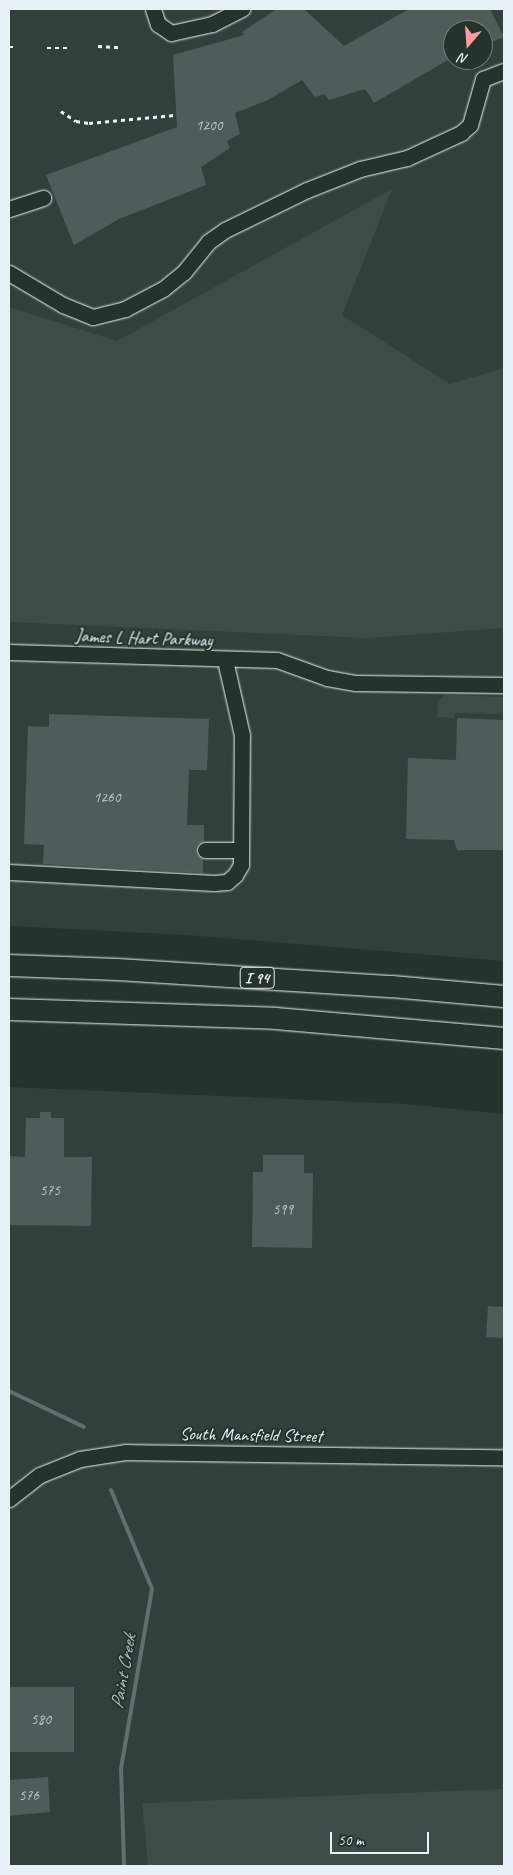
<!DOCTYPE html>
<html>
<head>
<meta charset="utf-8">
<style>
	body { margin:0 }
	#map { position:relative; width:513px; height:1875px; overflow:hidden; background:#26332d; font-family:Caveat,sans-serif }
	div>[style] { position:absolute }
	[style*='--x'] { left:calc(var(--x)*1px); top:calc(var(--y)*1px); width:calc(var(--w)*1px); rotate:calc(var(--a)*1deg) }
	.built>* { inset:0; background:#333f3a }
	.green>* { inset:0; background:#3e4b47 }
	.stream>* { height:4px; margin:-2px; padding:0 2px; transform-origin:2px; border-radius:2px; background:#636f6d }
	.building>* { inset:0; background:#505c59 }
	.path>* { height:2.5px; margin-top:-1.25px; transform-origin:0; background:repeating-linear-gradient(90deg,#e8f1f8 0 4px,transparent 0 8px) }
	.roads { filter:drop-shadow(0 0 1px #e8f1f8) drop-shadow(0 0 1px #e8f1f8) }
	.minor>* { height:15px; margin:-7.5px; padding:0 7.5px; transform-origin:7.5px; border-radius:7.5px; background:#26332d }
	.highway>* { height:21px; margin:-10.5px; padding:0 10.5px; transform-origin:10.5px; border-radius:10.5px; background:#26332d }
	span { translate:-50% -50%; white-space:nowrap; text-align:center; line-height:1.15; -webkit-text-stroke:4px #26332d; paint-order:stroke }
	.number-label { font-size:15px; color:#c2ccd0 }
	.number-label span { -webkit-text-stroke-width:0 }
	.shield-label span { padding:1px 4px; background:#26332d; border:1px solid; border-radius:4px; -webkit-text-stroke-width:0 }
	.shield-label { font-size:16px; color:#e8f1f8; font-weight:700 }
	.street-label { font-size:18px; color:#e8f1f8 }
	.water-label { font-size:19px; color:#b3bdc0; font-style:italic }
	.frame { position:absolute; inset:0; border:10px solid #e8f1f8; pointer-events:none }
	.north { position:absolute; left:443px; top:20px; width:50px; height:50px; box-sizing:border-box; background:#26332d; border:1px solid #747f7e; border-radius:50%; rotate:198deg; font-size:14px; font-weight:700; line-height:20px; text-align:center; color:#e8f1f8 }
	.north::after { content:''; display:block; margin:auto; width:18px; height:22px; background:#ff9aa2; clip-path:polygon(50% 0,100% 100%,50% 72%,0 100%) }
	.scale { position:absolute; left:330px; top:1832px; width:99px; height:22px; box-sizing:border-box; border:2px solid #e8f1f8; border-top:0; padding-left:6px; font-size:15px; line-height:18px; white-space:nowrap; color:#e8f1f8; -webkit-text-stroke:4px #26332d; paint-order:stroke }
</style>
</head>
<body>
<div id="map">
	<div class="built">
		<div style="clip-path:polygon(evenodd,9px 9px,504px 9px,504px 961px,187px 935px,9px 926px,9px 9px,453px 30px,483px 30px,483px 60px,453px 60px,453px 30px)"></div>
		<div style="clip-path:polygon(9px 1087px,406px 1104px,504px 1114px,504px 1790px,143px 1803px,148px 1866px,9px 1866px)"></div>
	</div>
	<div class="green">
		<div style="clip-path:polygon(392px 189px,342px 315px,450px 384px,504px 368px,504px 628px,368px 638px,9px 622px,9px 307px,117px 341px)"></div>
		<div style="clip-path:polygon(445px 695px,504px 697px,504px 714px,455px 713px,454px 718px,437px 717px,438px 701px)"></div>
		<div style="clip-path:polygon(504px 1789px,504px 1866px,148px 1866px,142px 1803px)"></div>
	</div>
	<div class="stream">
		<div style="--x:9;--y:1391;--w:83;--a:25.6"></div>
		<div style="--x:111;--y:1490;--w:107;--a:67.5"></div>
		<div style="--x:152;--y:1589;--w:182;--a:99.8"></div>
		<div style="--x:121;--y:1768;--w:98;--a:88.2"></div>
	</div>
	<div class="building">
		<div style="clip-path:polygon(277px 9px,304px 9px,344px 46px,409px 9px,490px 9px,504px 37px,483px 45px,483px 30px,453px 30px,453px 57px,374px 103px,365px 89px,329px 100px,324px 94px,315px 97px,302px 80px,268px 100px,235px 113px,240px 134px,227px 141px,230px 148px,201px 167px,206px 185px,119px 219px,74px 245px,46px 175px,177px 127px,173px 55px,244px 35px,242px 32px)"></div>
		<div style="clip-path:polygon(49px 714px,209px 719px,207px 770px,189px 770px,187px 825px,204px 825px,204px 841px,197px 845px,196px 850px,197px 855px,203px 859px,203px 873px,43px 864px,44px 845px,24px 844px,28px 726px,49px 727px)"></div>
		<div style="clip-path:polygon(457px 718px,504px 720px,504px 850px,457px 850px,454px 840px,406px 839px,408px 758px,456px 760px)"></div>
		<div style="clip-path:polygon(40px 1112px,51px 1112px,51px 1118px,64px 1118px,64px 1157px,92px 1157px,91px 1226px,9px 1225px,9px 1156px,25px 1157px,26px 1118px,40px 1118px)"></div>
		<div style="clip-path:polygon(263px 1155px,304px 1155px,304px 1173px,313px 1173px,312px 1248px,252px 1247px,253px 1172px,263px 1172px)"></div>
		<div style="clip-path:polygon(488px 1306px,504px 1307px,504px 1338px,486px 1337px)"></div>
		<div style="clip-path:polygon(9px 1687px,74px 1687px,74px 1752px,9px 1752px)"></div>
		<div style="clip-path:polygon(48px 1777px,50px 1812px,9px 1816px,9px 1780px)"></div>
	</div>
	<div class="path">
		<div style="--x:98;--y:46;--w:22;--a:3"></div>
		<div style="--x:9;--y:47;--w:8;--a:0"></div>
		<div style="--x:47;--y:48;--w:20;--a:0"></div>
		<div style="--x:61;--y:111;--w:18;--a:34"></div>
		<div style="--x:76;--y:121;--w:13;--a:9"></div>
		<div style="--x:89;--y:123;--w:86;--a:-5.3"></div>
	</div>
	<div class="roads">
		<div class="minor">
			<div style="--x:153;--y:9;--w:16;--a:72"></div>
			<div style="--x:158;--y:24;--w:16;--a:35"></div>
			<div style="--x:171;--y:33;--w:42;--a:-12.4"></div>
			<div style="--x:212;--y:24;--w:34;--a:-27"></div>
			<div style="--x:9;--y:209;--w:36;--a:-18"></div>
			<div style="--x:9;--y:273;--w:63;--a:30.7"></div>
			<div style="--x:63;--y:305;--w:32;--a:22"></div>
			<div style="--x:93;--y:317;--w:33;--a:-14"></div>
			<div style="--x:125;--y:309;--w:43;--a:-27.8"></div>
			<div style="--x:163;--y:289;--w:27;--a:-39"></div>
			<div style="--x:184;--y:272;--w:38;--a:-51"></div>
			<div style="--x:208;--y:242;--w:21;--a:-35"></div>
			<div style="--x:225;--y:230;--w:91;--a:-26"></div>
			<div style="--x:307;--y:190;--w:57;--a:-21.6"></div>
			<div style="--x:360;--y:169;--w:48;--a:-13.2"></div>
			<div style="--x:407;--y:158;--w:60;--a:-24.8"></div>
			<div style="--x:461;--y:133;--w:12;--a:-42"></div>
			<div style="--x:470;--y:125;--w:48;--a:-74.2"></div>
			<div style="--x:483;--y:79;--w:22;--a:-21"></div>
			<div style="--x:9;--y:652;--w:268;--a:1.7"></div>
			<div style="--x:277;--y:660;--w:53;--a:19.8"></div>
			<div style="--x:327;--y:678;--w:29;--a:10"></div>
			<div style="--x:356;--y:683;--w:148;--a:0.8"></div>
			<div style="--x:205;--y:850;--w:36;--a:0"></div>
			<div style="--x:9;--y:872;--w:205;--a:3.1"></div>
			<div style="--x:214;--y:883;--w:13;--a:-4"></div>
			<div style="--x:227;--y:882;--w:11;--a:-41"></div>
			<div style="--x:235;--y:875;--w:12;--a:-59"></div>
			<div style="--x:241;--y:865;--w:130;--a:-89.6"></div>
			<div style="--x:242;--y:735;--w:77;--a:-102.8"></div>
			<div style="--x:9;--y:1499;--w:39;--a:-38"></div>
			<div style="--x:40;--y:1475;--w:43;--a:-21.8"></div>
			<div style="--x:80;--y:1459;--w:47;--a:-8.7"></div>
			<div style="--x:126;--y:1452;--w:378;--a:0.8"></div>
		</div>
		<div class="highway">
			<div style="--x:9;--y:965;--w:108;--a:2.1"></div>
			<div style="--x:117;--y:969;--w:275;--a:3.6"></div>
			<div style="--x:391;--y:986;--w:113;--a:5.1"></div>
			<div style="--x:9;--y:1009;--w:266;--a:1.9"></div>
			<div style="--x:275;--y:1018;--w:230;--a:5"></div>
		</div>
	</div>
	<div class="number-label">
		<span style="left:209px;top:126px">1200</span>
		<span style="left:107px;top:798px">1260</span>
		<span style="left:50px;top:1191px">575</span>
		<span style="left:283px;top:1210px">599</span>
		<span style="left:41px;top:1720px">580</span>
		<span style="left:29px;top:1796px">576</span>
	</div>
	<div class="shield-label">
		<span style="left:257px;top:978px">I 94</span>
	</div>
	<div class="street-label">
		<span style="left:144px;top:638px;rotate:2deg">James L Hart Parkway</span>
		<span style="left:251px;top:1435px;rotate:1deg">South Mansfield Street</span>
	</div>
	<div class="water-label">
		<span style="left:124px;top:1672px;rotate:-80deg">Paint Creek</span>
	</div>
	<div class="frame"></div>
	<div class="north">N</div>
	<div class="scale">50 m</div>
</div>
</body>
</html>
